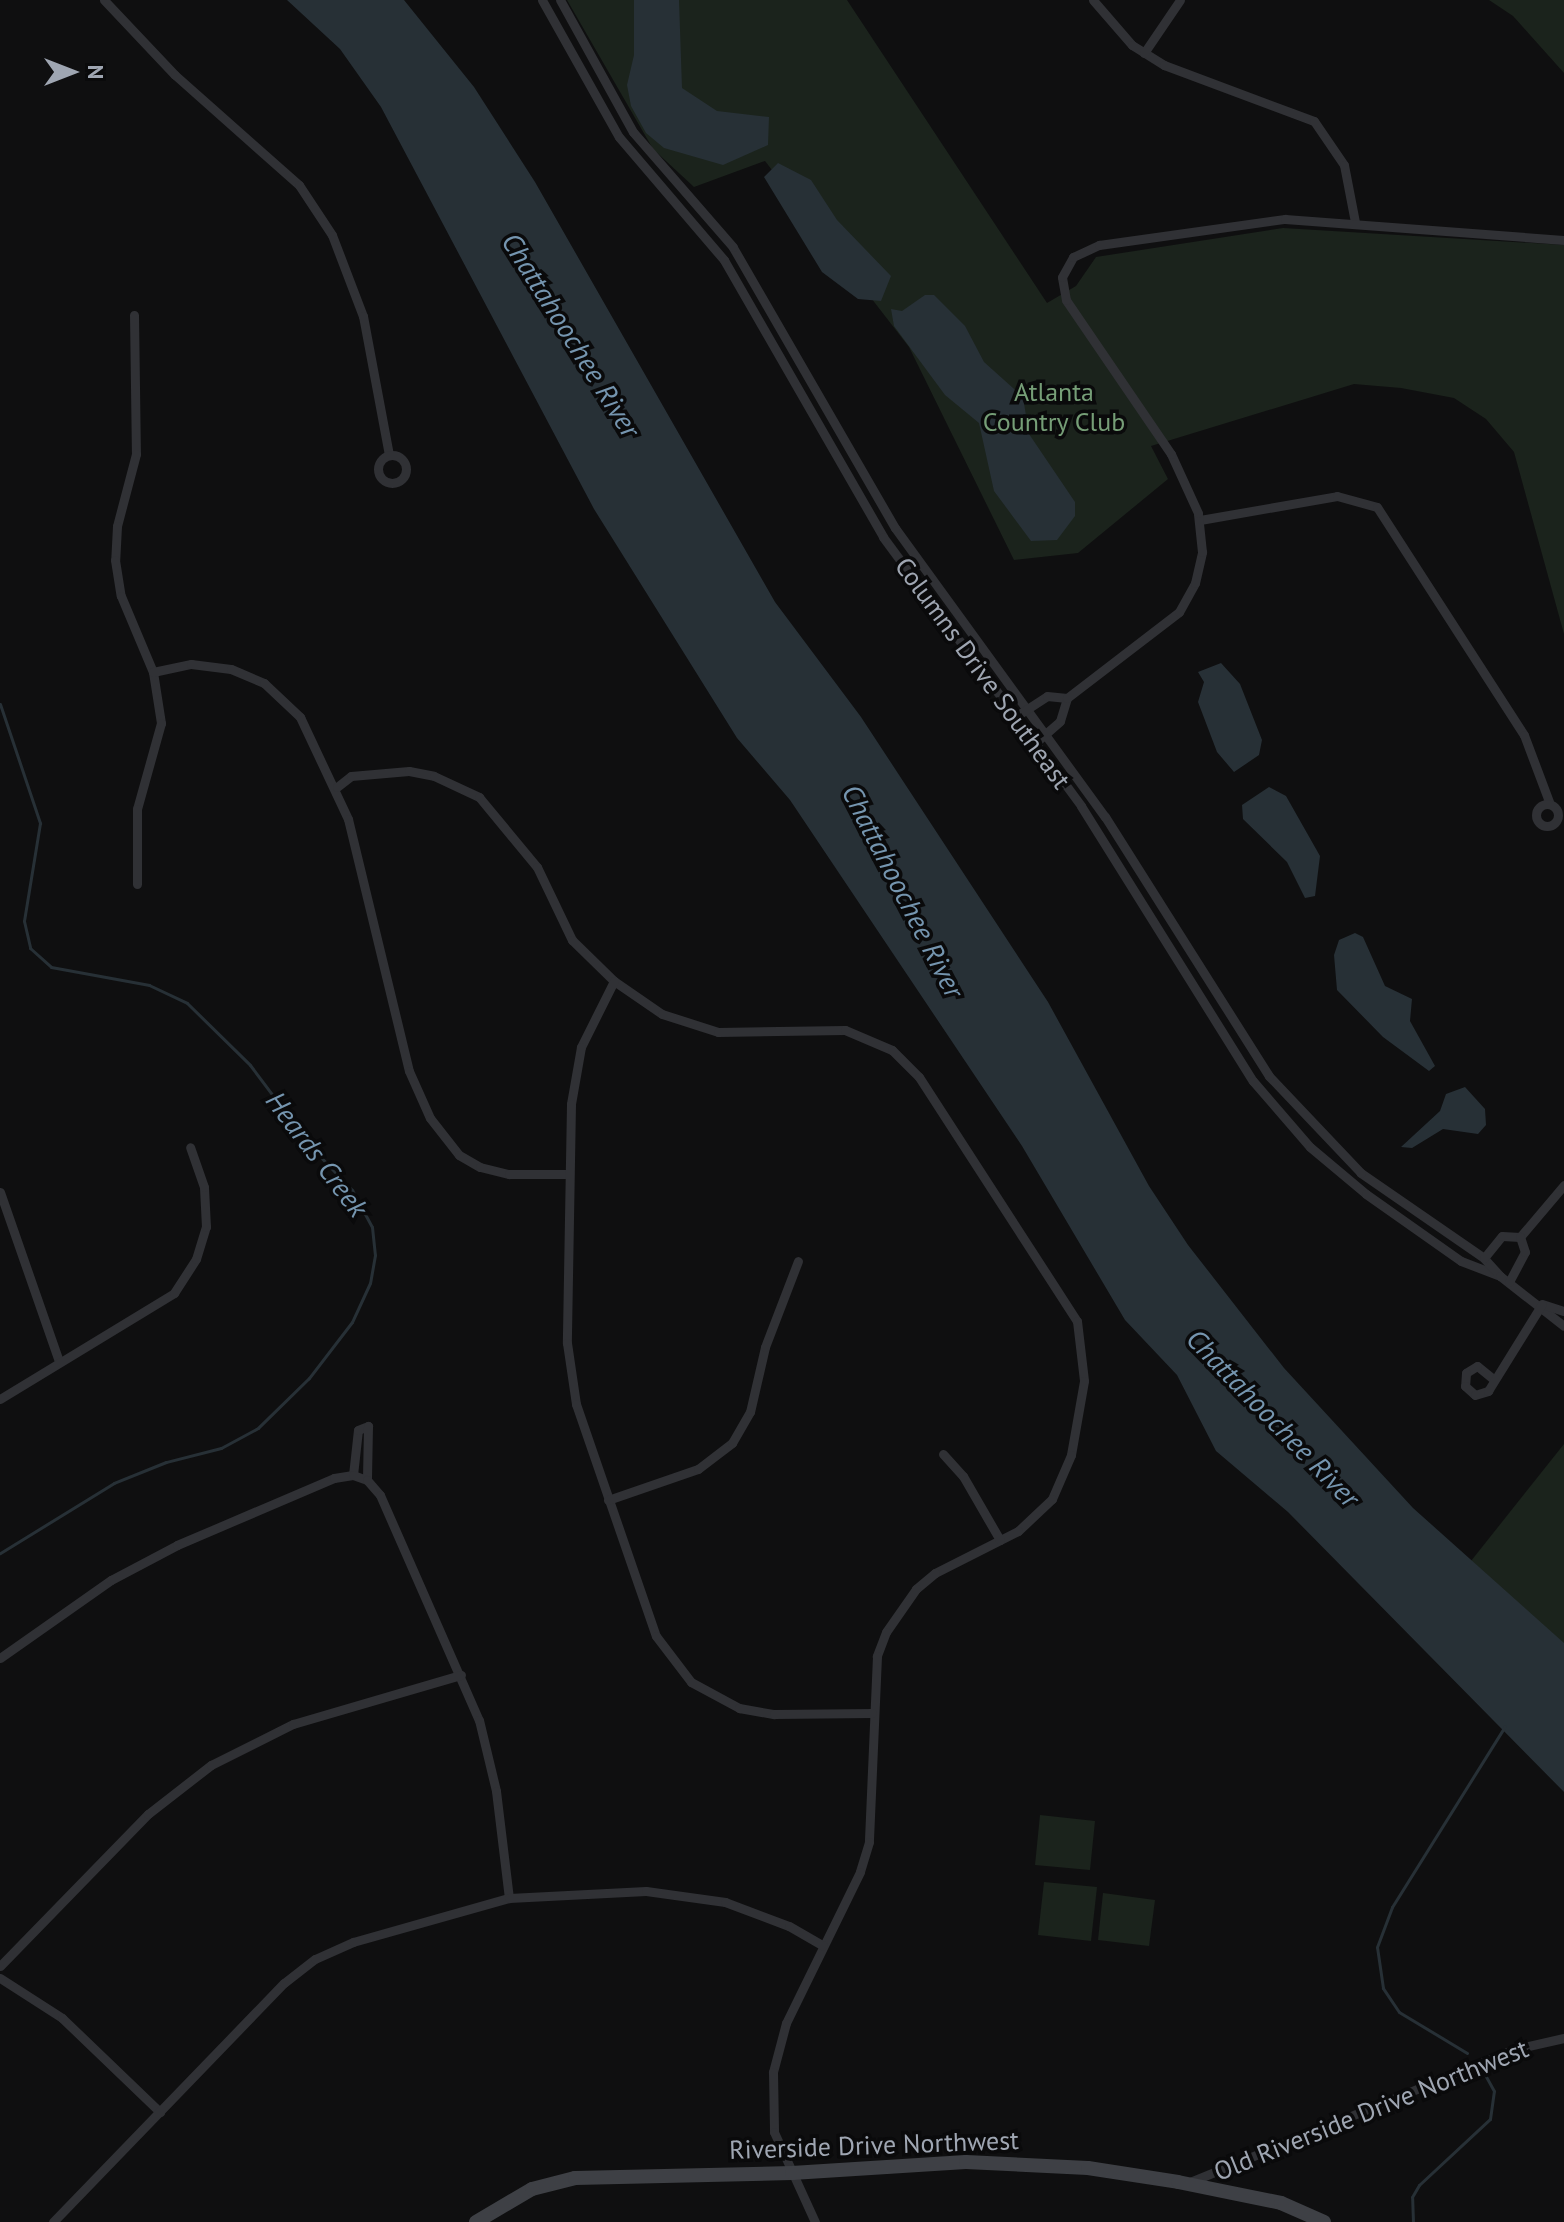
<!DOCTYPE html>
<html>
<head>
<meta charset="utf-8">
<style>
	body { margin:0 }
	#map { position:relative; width:1564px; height:2222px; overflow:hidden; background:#0f0f10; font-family:"PT Sans",sans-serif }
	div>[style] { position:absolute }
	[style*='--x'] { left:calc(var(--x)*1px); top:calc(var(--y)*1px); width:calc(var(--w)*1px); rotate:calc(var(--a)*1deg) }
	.green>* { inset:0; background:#1b231c }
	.water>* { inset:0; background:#273036 }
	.stream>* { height:3px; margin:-1.5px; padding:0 1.5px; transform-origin:1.5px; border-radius:1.5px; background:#273036 }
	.street>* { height:9px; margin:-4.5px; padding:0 4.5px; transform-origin:4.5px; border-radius:4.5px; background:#303135 }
	.street>.ring { margin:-4.5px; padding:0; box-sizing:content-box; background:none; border:9px solid #303135; border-radius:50% }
	.secondary>* { height:14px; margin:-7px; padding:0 7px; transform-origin:7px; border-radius:7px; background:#3e4045 }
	span { translate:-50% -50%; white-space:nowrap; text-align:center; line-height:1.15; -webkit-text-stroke:7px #0a0a0b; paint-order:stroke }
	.park-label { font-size:26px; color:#769e77 }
	.street-label { font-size:26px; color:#9fa6b2 }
	.water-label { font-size:28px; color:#7595af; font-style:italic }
	.north { position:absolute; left:32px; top:32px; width:80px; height:80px; -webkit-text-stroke:6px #0a0a0b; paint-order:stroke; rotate:90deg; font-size:22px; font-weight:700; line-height:32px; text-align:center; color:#9fa6b2 }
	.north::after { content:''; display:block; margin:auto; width:28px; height:36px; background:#9fa6b2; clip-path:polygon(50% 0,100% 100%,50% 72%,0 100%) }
</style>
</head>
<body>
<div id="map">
	<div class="green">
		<div style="clip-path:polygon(567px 0,847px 0,1047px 303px,1076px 286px,1096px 257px,1283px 228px,1564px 245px,1564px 634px,1514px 452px,1486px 419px,1454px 398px,1401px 388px,1354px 384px,1151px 446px,1168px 479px,1078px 553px,1014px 560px,909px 347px,765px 161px,694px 187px,653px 149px)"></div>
		<div style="clip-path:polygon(1489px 0,1564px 0,1564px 73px,1513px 16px)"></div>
		<div style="clip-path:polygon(1564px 1444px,1564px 1674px,1467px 1566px)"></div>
		<div style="clip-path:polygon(1040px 1815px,1095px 1821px,1090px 1870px,1035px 1865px)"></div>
		<div style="clip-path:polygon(1044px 1882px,1097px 1887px,1091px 1941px,1038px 1935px)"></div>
		<div style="clip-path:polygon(1103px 1893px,1155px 1900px,1149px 1946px,1098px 1940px)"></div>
	</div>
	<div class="water">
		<div style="clip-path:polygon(287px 0,404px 0,474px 87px,535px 182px,775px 602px,861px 717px,1048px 1002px,1149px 1186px,1188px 1245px,1284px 1368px,1413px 1508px,1564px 1643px,1564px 1792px,1288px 1512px,1216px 1451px,1177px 1375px,1125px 1320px,1022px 1146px,790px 800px,737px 738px,594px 509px,381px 107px,340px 49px)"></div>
		<div style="clip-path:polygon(634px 0,679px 0,682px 88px,717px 111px,769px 117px,768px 145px,723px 165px,664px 148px,646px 133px,631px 106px,627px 85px,634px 55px)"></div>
		<div style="clip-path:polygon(778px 163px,811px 180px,837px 220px,891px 276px,881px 301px,858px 299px,822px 272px,764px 177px)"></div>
		<div style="clip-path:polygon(925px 295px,934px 295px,965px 326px,984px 362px,1023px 397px,1029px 434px,1075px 502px,1075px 516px,1057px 540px,1031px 541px,994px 491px,979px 423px,945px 395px,894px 326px,891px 309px,902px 311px)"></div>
		<div style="clip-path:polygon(1221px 663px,1240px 684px,1262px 740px,1259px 755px,1234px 772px,1217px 752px,1198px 702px,1204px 682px,1198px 672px)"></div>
		<div style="clip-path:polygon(1269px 787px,1286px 796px,1320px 856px,1315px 896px,1305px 898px,1287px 862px,1243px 819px,1242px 805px)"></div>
		<div style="clip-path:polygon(1355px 933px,1363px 937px,1385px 986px,1412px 999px,1410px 1021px,1435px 1066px,1429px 1071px,1383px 1037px,1337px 990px,1334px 955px,1339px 940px)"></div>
		<div style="clip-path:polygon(1465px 1087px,1485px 1109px,1486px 1125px,1478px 1134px,1443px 1129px,1412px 1148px,1401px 1147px,1440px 1111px,1446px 1094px)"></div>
	</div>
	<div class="stream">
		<div style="--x:0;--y:704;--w:126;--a:71.4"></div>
		<div style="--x:40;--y:823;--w:99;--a:99.3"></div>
		<div style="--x:24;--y:921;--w:28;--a:77"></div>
		<div style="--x:30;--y:948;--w:28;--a:42"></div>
		<div style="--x:51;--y:967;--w:100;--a:10.4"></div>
		<div style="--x:149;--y:985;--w:42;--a:25.3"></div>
		<div style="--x:187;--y:1003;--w:88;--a:44.5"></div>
		<div style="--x:250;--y:1065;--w:105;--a:53.1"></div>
		<div style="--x:313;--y:1149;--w:57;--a:46.4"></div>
		<div style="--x:352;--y:1190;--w:42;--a:61.6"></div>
		<div style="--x:372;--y:1227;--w:28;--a:84"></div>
		<div style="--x:375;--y:1255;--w:28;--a:100"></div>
		<div style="--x:370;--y:1283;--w:43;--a:114.8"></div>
		<div style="--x:352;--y:1322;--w:71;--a:127.5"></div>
		<div style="--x:309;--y:1378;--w:71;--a:135.6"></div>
		<div style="--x:258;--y:1428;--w:42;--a:151.6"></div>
		<div style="--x:221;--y:1448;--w:57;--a:165.7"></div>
		<div style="--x:166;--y:1462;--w:56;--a:158"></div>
		<div style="--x:114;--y:1483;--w:134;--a:148.4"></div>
		<div style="--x:1467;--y:2053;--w:79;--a:-148.9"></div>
		<div style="--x:1399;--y:2012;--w:29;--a:-124"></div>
		<div style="--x:1383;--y:1988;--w:41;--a:-98.3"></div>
		<div style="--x:1377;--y:1947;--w:43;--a:-69.4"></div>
		<div style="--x:1392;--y:1907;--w:213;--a:-58"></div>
		<div style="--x:1413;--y:2222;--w:25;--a:-92"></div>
		<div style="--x:1412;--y:2197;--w:14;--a:-60"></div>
		<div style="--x:1419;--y:2185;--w:97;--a:-42.9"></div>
		<div style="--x:1490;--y:2119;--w:28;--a:-82"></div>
		<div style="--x:1494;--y:2091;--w:23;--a:-119"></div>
	</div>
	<div class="street">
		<div style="--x:104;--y:0;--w:103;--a:46.6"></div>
		<div style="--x:175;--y:75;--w:166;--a:41.6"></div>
		<div style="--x:299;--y:185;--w:60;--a:56.6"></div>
		<div style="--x:332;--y:235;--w:87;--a:69.1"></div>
		<div style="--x:363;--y:316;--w:141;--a:79.4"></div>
		<div style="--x:542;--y:0;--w:157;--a:60.7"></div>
		<div style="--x:619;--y:137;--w:162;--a:49.5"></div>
		<div style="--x:724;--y:260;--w:319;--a:60.1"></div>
		<div style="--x:883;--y:537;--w:334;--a:53.6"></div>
		<div style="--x:1081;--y:806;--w:324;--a:58"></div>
		<div style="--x:1253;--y:1081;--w:87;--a:49.2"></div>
		<div style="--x:1310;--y:1147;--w:73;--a:40"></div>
		<div style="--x:1366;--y:1194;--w:116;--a:35.2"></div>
		<div style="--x:1461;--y:1261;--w:42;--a:21"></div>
		<div style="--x:1500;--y:1276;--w:24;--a:-132"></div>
		<div style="--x:1484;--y:1258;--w:150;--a:-145.4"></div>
		<div style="--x:1361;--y:1173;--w:134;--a:-133.5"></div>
		<div style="--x:1269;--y:1076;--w:307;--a:-122.3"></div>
		<div style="--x:1105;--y:817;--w:357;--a:-126"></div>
		<div style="--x:895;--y:528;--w:324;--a:-120"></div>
		<div style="--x:733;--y:247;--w:152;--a:-131"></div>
		<div style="--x:633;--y:132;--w:151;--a:-118.9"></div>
		<div style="--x:1093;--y:0;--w:60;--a:49.1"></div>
		<div style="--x:1132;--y:45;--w:38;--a:32"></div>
		<div style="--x:1164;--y:65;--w:160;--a:20.5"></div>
		<div style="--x:1314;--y:121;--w:53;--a:55.7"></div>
		<div style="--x:1344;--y:165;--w:58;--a:79.1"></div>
		<div style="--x:1144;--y:53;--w:64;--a:-55.8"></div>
		<div style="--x:134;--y:315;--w:139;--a:89.2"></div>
		<div style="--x:136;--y:454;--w:74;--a:104.8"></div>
		<div style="--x:117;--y:526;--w:34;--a:93"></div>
		<div style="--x:115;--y:560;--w:36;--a:81"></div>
		<div style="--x:121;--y:596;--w:82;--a:67.2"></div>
		<div style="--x:153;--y:672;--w:52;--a:81.1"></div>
		<div style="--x:161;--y:723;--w:89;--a:105.6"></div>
		<div style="--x:137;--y:809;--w:75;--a:90"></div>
		<div class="ring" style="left:378px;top:455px;width:19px;height:19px"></div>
		<div style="--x:1200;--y:520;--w:139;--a:-9.9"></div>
		<div style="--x:1337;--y:496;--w:41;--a:15.4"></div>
		<div style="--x:1377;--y:507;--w:271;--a:57.2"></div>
		<div style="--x:1524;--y:735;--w:74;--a:69.4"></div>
		<div style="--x:153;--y:672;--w:39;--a:-12"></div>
		<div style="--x:191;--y:664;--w:40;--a:7.1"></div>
		<div style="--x:231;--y:669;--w:36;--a:23"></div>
		<div style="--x:264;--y:683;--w:50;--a:43.4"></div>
		<div style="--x:300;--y:717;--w:113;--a:64.8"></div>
		<div style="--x:348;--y:819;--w:259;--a:76.4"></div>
		<div style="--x:409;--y:1071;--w:51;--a:65.9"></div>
		<div style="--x:430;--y:1118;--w:47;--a:51.9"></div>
		<div style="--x:459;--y:1155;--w:24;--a:30"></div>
		<div style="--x:480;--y:1167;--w:30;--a:14"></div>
		<div style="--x:509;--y:1174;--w:60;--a:0"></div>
		<div style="--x:1015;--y:717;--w:38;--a:-33"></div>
		<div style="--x:1047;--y:696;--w:20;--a:6"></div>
		<div style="--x:1035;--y:743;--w:33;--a:-41"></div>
		<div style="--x:1060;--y:721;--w:24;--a:-73"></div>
		<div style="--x:1067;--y:698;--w:141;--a:-37.5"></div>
		<div style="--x:1179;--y:612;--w:33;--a:-61"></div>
		<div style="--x:1195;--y:583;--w:32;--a:-77"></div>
		<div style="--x:1202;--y:552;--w:39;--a:-96"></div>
		<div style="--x:1198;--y:513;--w:65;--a:-114.6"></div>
		<div style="--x:1171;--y:454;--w:186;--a:-124.3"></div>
		<div style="--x:1066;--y:300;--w:23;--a:-100"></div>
		<div style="--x:1062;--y:277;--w:23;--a:-61"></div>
		<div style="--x:1073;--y:257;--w:29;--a:-25"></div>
		<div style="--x:1099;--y:245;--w:188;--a:-8"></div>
		<div style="--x:1285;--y:219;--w:280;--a:4.3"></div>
		<div style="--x:337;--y:787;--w:18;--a:-38"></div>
		<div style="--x:351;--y:776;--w:58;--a:-4.9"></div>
		<div style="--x:409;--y:771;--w:25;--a:11"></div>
		<div style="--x:434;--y:776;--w:50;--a:25"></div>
		<div style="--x:479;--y:797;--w:91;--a:50.4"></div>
		<div style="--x:537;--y:867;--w:81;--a:64.4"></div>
		<div style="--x:572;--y:940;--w:59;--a:44.3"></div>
		<div style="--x:614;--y:981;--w:58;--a:34.5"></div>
		<div style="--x:662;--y:1014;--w:59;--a:17.8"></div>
		<div style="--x:718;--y:1032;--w:127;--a:-0.9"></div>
		<div style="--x:845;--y:1030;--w:51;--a:23.1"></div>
		<div style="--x:892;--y:1050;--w:38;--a:45"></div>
		<div style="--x:919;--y:1077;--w:291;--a:57.1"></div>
		<div style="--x:1077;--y:1321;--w:60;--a:83.3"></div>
		<div style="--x:1084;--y:1381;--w:75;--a:100"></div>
		<div style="--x:1071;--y:1455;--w:48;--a:113.4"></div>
		<div style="--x:1052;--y:1499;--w:47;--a:136.7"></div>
		<div style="--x:1018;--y:1531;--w:93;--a:153.2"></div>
		<div style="--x:935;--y:1573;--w:25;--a:140"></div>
		<div style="--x:916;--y:1589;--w:52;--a:124.9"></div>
		<div style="--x:886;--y:1632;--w:26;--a:111"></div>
		<div style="--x:877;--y:1656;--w:186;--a:92.5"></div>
		<div style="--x:869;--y:1842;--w:31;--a:107"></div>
		<div style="--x:860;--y:1872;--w:168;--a:116.1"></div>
		<div style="--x:786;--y:2023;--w:51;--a:104.9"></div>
		<div style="--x:773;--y:2072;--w:60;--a:89"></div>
		<div style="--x:774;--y:2132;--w:99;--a:65.5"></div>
		<div class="ring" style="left:1536px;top:804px;width:13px;height:13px"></div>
		<div style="--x:614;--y:981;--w:74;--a:116.6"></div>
		<div style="--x:581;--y:1047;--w:58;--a:100"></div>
		<div style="--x:571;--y:1104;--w:239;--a:91"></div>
		<div style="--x:567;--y:1343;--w:62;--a:81.6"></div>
		<div style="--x:576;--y:1404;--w:245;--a:71"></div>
		<div style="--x:656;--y:1636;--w:58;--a:52.7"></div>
		<div style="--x:691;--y:1682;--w:55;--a:28.4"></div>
		<div style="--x:739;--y:1708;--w:36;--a:10"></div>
		<div style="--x:774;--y:1714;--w:98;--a:-0.6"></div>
		<div style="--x:0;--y:1192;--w:179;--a:70.8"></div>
		<div style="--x:1520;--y:1237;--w:68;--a:-49.8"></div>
		<div style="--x:1484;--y:1258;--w:28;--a:-51"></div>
		<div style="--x:1502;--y:1236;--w:18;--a:3"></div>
		<div style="--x:1500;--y:1276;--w:81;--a:38"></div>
		<div style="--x:1509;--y:1282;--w:34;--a:-62"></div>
		<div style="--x:1525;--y:1252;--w:16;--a:-108"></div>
		<div style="--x:1542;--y:1304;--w:23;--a:18"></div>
		<div style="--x:1492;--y:1378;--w:19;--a:-141"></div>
		<div style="--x:1477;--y:1366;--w:13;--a:148"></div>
		<div style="--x:1466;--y:1373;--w:13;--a:94"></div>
		<div style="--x:1465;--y:1386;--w:13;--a:42"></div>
		<div style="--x:1475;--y:1395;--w:14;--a:-17"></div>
		<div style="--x:1488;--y:1391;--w:102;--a:-58.2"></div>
		<div style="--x:0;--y:1399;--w:204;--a:-31.3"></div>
		<div style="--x:174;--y:1293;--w:40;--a:-57.1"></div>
		<div style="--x:196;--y:1259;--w:34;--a:-73"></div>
		<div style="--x:206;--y:1227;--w:40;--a:-92.9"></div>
		<div style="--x:204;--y:1187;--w:42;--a:-109.3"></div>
		<div style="--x:943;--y:1454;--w:30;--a:48"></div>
		<div style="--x:963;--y:1476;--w:74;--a:60"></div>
		<div style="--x:353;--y:1475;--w:45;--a:-83.7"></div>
		<div style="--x:358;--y:1430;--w:11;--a:-22"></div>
		<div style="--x:368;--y:1426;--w:54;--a:91.1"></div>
		<div style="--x:608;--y:1500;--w:95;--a:-19"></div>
		<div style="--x:698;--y:1469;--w:43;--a:-37.4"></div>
		<div style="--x:732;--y:1443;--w:36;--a:-60"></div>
		<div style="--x:750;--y:1412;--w:67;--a:-77"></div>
		<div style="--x:765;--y:1347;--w:92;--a:-69"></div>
		<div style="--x:0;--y:1658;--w:136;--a:-35.1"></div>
		<div style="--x:111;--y:1580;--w:75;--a:-27.9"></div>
		<div style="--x:177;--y:1545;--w:171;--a:-23.1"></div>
		<div style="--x:334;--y:1478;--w:19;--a:-9"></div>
		<div style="--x:353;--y:1475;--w:15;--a:20"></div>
		<div style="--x:367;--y:1480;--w:20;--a:49"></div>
		<div style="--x:380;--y:1495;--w:246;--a:66.3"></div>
		<div style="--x:479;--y:1720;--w:73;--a:76.5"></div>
		<div style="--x:496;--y:1791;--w:108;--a:83.1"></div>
		<div style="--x:0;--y:1966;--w:212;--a:-45.8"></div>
		<div style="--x:148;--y:1814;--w:80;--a:-37.9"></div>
		<div style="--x:211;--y:1765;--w:92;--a:-26.6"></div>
		<div style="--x:293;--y:1724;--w:175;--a:-16.3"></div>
		<div style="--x:0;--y:1978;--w:74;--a:32.8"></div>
		<div style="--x:62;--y:2018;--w:136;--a:43.8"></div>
		<div style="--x:1190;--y:2182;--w:351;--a:-22.3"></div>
		<div style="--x:1515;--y:2049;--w:50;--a:-12.7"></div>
		<div style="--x:53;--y:2222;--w:332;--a:-46"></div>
		<div style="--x:284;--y:1983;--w:39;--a:-38"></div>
		<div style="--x:315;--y:1959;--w:42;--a:-24.1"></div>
		<div style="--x:353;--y:1942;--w:162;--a:-15.8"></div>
		<div style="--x:509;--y:1898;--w:137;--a:-2.9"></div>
		<div style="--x:646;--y:1891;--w:80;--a:7.9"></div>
		<div style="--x:725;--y:1902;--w:68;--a:20.6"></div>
		<div style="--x:789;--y:1926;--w:39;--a:30"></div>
	</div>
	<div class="secondary">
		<div style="--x:476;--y:2222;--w:65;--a:-30.5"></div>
		<div style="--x:532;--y:2189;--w:44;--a:-14.3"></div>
		<div style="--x:575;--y:2178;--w:217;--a:-1.3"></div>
		<div style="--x:792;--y:2173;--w:174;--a:-3.6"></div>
		<div style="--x:966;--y:2162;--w:122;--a:2.8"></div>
		<div style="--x:1088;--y:2168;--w:91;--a:8.8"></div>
		<div style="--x:1178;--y:2182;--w:105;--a:11.5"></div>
		<div style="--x:1281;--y:2203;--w:47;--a:23.8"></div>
	</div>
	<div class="park-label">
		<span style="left:1054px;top:407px">Atlanta<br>Country Club</span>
	</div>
	<div class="street-label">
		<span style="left:983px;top:673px;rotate:54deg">Columns Drive Southeast</span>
		<span style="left:1371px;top:2110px;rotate:-22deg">Old Riverside Drive Northwest</span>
		<span style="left:874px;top:2145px;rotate:-2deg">Riverside Drive Northwest</span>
	</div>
	<div class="water-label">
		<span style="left:571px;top:335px;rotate:58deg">Chattahoochee River</span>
		<span style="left:903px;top:891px;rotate:63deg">Chattahoochee River</span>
		<span style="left:317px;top:1154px;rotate:53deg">Heards Creek</span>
		<span style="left:1273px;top:1418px;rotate:46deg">Chattahoochee River</span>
	</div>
	<div class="north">N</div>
</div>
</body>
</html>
